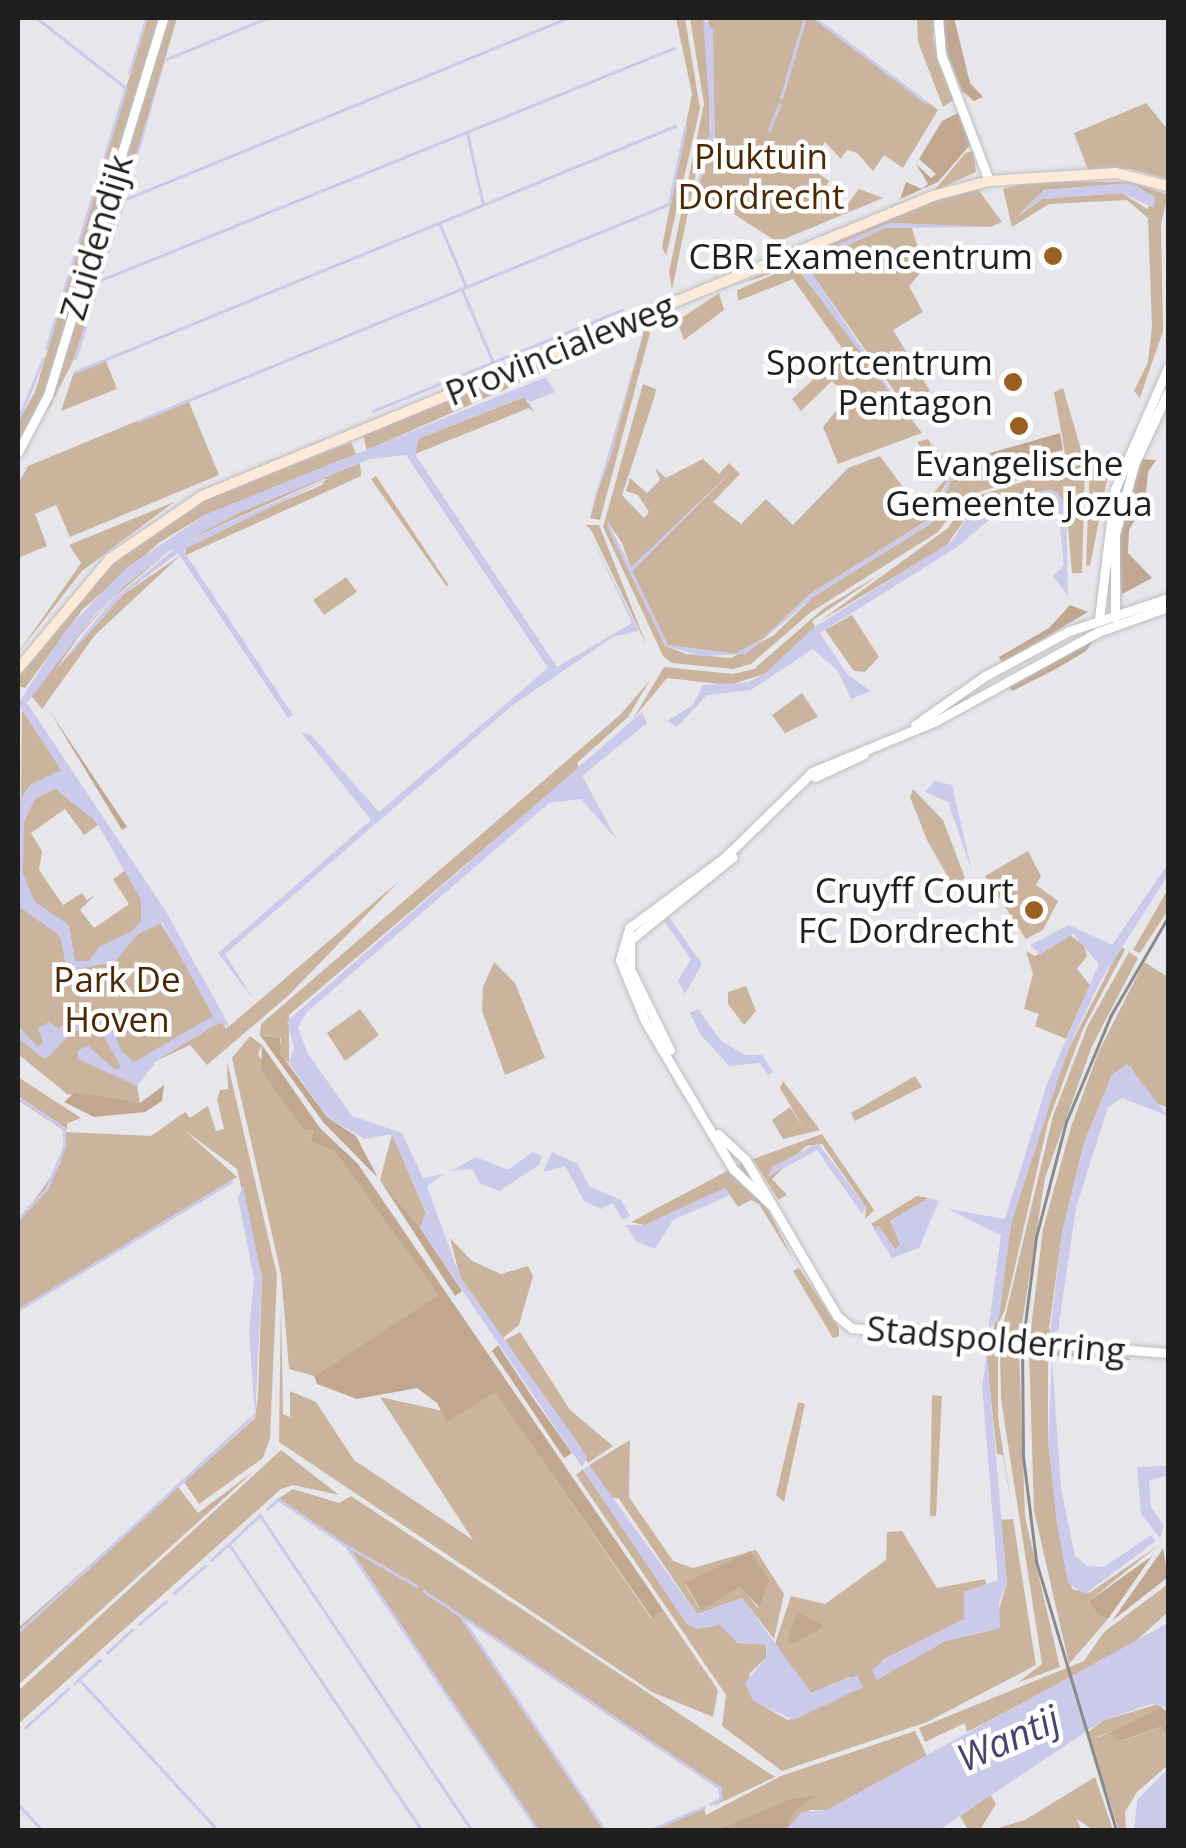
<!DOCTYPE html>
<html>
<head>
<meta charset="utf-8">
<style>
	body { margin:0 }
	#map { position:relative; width:1186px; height:1848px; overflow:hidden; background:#e7e7eb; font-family:"Open Sans",sans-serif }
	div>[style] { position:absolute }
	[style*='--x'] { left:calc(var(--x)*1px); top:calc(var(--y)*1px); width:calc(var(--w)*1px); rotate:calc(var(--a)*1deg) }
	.green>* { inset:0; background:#cbb49e }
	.forest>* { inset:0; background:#c1a790 }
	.water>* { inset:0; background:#cbcaea }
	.stream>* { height:2.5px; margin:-1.25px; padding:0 1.25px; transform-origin:1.25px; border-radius:1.25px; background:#cbcaea }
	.roads { filter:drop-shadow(0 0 2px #bdbdc1) drop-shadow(0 0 2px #bdbdc1) }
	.tertiary>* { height:9px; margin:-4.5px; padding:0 4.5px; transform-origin:4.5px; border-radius:4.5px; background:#fff }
	.secondary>* { height:10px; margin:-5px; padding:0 5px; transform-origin:5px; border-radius:5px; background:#feead8 }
	.rail>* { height:2.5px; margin:-1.25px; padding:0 1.25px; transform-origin:1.25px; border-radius:1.25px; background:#8a8a8c }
	.dots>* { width:28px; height:28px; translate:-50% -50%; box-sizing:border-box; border:5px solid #fff; border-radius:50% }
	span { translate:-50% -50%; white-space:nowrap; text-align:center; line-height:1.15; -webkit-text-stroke:9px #fff; paint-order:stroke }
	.park-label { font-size:35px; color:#4b2800 }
	.street-label { font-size:35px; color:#1f1f20 }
	.poi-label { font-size:35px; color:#1f1f20 }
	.right { translate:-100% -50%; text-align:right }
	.water-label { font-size:38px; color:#464370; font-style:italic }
	.frame { position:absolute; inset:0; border:20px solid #1f1f20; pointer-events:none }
</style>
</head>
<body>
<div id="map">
	<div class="green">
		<div style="clip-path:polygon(147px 18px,160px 18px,51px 382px,18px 446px,18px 422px,35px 392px)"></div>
		<div style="clip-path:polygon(166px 18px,177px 18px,121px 211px,74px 359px,47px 412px)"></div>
		<div style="clip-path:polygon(676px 18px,685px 18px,700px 108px,666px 256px,662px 247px,692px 94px)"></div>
		<div style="clip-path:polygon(690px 18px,703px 18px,708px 26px,710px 135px,701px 149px,672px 290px,669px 272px,704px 104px)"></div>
		<div style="clip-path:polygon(708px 18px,815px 18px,938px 110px,903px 168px,884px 155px,873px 171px,857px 153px,847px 150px,841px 159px,825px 142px,817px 153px,821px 157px,808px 166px,829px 181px,824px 190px,846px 206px,859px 189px,883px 198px,777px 242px,697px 190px,715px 138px)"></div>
		<div style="clip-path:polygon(917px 18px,934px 18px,933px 40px,956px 98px,943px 107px,918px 42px)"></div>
		<div style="clip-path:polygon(1146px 103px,1168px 130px,1168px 179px,1130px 169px,1088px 170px,1074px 133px)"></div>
		<div style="clip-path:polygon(973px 151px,976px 172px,934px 191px,965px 153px)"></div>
		<div style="clip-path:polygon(evenodd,1031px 181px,1131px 182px,1168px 195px,1161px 224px,1163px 331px,1140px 398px,1134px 391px,1148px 362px,1152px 327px,1148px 218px,1127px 200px,1049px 204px,1012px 227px,1003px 189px,1031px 181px,1131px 183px,1155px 197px,1147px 209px,1122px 193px,1042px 199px,1017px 217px,1044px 190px,1131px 183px)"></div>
		<div style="clip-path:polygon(977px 188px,1002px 222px,990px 227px,889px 223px,795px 265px,922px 433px,838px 464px,823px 427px,847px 397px,832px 381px,801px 411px,792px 399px,844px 351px,793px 279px,738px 301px,737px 290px,792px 267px,739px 284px,929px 202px)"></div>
		<div style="clip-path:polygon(885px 228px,912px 228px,924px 269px,909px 286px,923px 312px,893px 330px,930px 391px,902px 402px,805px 264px)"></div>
		<div style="clip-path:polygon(719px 293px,724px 310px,684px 340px,677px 321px)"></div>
		<div style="clip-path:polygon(643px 320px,650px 333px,600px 520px,590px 518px,645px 328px,367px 450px,363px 435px)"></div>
		<div style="clip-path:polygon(106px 361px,117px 389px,61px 411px,74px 372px)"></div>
		<div style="clip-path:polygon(643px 384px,656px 389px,655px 395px,622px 495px,644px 518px,649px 512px,638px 495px,626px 491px,630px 478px,647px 493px,660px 480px,655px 468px,666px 478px,703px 459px,719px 474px,729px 463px,740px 474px,713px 502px,741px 524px,766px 499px,793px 525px,848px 468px,880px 456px,919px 509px,944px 481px,917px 442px,928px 439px,949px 477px,925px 523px,810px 594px,764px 638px,735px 654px,668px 645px,632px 571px,731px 472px,631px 568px,622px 543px,607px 521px,665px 646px,686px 654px,731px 658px,774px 635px,813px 597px,932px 523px,951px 481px,1065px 453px,1054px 392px,1063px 388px,1084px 460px,965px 496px,938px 532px,811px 612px,751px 664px,733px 669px,672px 663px,663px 656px,603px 527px)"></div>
		<div style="clip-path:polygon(524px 397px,535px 413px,529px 408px,415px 454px,418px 439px)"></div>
		<div style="clip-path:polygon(188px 400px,219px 475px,70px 537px,56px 505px,35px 514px,47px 546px,18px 558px,18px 484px,28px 466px)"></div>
		<div style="clip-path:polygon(351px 442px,356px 454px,205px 515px,160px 542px,82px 610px,25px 688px,18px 686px,18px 671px,116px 556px,208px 498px)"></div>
		<div style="clip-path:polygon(1111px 460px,1090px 566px,1086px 565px,1090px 462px)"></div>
		<div style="clip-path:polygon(360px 463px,361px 476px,186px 555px,185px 548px,213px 531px,322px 485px,326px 478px,179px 544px,240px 512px)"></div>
		<div style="clip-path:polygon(1085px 463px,1082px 573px,1072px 573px,1066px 505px,1052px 490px,1036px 492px,973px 508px,946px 546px,820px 621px,948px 528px,967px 499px)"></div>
		<div style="clip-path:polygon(376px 476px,448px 584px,447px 587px,371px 479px)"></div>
		<div style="clip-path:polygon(174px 502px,82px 571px,18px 653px,81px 563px,69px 545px)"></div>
		<div style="clip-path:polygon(586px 525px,599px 525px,647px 646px,591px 530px)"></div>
		<div style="clip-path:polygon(174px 547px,112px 599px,79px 636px,57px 668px,124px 594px,181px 555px,95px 635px,42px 709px,31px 695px,73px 640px,123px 587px)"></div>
		<div style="clip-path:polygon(882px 573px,812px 621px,815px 627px,765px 674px,729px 685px,667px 678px,633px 719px,664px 667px,733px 674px,754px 669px,824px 608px)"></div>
		<div style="clip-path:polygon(346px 577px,357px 592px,324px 615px,313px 600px)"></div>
		<div style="clip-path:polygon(852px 615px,879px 657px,865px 672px,854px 671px,825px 630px)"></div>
		<div style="clip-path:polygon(650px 680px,628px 717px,577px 763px,579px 768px,289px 1015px,289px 1063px,279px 1053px,281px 1038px,260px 1035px,261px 1024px,621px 714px)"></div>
		<div style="clip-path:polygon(802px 693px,818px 717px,785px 733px,772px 715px)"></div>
		<div style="clip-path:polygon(22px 710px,98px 825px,84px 835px,65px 809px,31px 833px,42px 851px,39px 870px,63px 905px,82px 893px,87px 900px,95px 895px,80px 910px,94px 928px,129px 904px,113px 879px,127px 869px,226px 1029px,399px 881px,289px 995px,207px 1065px,190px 1045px,156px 1061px,137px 1086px,140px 1103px,67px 1094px,18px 1054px)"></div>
		<div style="clip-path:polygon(913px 789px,943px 820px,965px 878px,953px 886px,927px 840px,910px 797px)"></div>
		<div style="clip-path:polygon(1028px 851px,1041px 876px,1036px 885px,1058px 901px,1043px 930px,1026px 939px,985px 876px)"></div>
		<div style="clip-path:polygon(1168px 889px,1168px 910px,1140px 953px,1133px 950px)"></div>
		<div style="clip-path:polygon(1068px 934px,1084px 945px,1087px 956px,1077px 969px,1090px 985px,1066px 1039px,1035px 1026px,1039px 1014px,1024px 1009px,1033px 974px,1026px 951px,1035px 956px)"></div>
		<div style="clip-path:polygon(1121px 946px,1125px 950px,1083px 1029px,1048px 1122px,1005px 1310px,992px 1337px,1011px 1224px,1036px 1136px,1068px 1050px)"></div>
		<div style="clip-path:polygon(1129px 952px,1138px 958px,1092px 1046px,1045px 1178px,1020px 1336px,1001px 1334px,1053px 1116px,1088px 1025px)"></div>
		<div style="clip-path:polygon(494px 962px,515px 983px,545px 1058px,505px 1075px,482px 1011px,483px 987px)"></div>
		<div style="clip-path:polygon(1144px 962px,1168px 977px,1168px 1108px,1151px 1101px,1130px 1066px,1112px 1075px,1084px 1143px,1062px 1233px,1049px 1329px,1057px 1338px,1030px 1336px,1043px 1229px,1071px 1127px,1098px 1053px)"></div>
		<div style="clip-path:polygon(746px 986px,756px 1011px,744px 1025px,728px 1004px,728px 992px)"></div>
		<div style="clip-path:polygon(360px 1009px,379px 1035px,345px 1061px,327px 1033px)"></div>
		<div style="clip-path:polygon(250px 1036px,262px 1045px,258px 1055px,313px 1129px,311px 1141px,336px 1153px,440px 1295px,314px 1376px,289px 1369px,281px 1274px,232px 1058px)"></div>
		<div style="clip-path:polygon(227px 1061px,277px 1275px,270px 1438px,263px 1458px,199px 1504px,184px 1482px,255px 1418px,258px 1396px,262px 1278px,237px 1169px,184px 1130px,237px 1177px,18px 1310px,18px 1223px,60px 1164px,66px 1132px,18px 1100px,18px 1077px,81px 1118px,68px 1123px,66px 1132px,151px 1136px,185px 1112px,190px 1118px,208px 1106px,216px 1131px,224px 1129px,217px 1099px,220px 1090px,228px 1089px)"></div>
		<div style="clip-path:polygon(915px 1076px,922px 1087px,855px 1121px,851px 1113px)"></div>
		<div style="clip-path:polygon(783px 1081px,820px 1130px,783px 1139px,772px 1120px,790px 1107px,804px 1129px,780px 1088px)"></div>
		<div style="clip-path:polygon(392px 1134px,426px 1213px,420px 1228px,380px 1180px)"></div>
		<div style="clip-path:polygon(822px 1134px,874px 1210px,865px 1219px,866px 1207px,822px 1144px,806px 1146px,772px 1179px,787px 1195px,778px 1200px,753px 1159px)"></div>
		<div style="clip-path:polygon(744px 1162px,794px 1261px,759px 1204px,751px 1200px,738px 1207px,725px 1188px,645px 1225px,631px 1222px)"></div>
		<div style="clip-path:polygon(917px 1196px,929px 1198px,890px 1221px,901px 1245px,895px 1249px,871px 1224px)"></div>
		<div style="clip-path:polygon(450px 1238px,472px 1261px,501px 1274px,528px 1266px,533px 1276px,519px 1325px,503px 1338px,460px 1277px)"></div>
		<div style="clip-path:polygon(799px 1268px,839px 1328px,839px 1336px,833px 1338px,793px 1271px)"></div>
		<div style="clip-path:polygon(281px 1300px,283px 1414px,290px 1417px,290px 1391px,316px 1402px,354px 1460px,473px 1540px,380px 1397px,443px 1411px,495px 1391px,651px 1618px,664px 1611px,718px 1690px,713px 1717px,652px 1692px,279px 1442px)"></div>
		<div style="clip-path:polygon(520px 1332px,570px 1410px,613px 1446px,588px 1463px,505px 1340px)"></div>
		<div style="clip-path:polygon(985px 1345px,998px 1346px,998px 1418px,1013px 1515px,1003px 1455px,997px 1454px)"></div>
		<div style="clip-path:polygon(1019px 1349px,1025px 1517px,1060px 1667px,1017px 1683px,1042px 1664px,1001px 1399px,1000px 1350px)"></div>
		<div style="clip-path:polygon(1029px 1350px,1119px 1353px,1131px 1360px,1058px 1356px,1048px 1361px,1048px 1442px,1072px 1589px,1089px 1593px,1159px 1545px,1089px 1601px,1108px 1619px,1069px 1664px,1034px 1511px)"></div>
		<div style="clip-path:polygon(932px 1395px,942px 1396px,936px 1516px,930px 1516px)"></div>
		<div style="clip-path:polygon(798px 1402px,805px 1404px,784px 1502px,776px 1495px)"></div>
		<div style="clip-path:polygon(evenodd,630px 1440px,629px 1497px,673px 1561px,693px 1568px,756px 1550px,784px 1594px,774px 1639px,742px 1598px,697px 1614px,619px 1499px,611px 1497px,589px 1465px,630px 1440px,750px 1551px,770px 1580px,758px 1608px,741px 1587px,699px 1608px,685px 1584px,750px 1551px)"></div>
		<div style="clip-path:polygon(281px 1450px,339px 1495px,293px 1485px,281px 1489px,18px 1724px,18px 1691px)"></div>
		<div style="clip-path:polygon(583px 1469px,687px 1624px,721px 1625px,738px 1643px,766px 1644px,766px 1658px,749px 1674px,754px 1701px,788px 1720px,863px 1687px,850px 1677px,811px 1693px,775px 1644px,791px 1596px,825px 1604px,886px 1560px,887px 1532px,902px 1531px,937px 1588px,985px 1579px,987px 1586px,964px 1592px,964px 1619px,881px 1661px,905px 1664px,945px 1641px,993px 1630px,1007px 1582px,1000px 1520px,1013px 1519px,1036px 1665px,927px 1722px,782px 1771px,722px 1726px,726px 1695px,576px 1475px)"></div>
		<div style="clip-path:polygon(254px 1471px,219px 1503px,18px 1685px,18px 1628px,178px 1487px,198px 1513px)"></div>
		<div style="clip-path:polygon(293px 1489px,339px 1503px,351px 1496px,775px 1777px,713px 1806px,721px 1799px,720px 1788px,464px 1619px,605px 1830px,538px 1830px,347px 1546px,278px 1499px)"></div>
		<div style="clip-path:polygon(1168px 1584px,1168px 1612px,1128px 1648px,967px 1732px,965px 1723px,925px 1742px,919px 1728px,1084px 1661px,1104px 1632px)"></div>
		<div style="clip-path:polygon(1158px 1704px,1165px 1710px,1095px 1738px,1110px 1734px,1121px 1741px,1162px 1727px,1168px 1736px,1168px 1765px,1137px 1792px,1125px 1812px,1126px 1830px,1119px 1830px,1087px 1733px,1102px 1721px)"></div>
		<div style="clip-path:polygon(915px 1731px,927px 1756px,827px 1810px,809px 1810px,812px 1830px,651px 1830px,704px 1807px,706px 1815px,781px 1776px)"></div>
		<div style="clip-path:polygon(1095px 1777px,1113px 1830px,1093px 1830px,1077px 1819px,1081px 1830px,992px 1830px,1025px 1820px)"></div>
		<div style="clip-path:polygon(990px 1794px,996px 1804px,980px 1830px,968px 1830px,960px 1816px)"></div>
	</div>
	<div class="forest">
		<div style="clip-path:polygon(942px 18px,954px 18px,970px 83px,983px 97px,974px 101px,962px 91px,945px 48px)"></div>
		<div style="clip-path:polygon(962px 111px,970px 145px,938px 182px,900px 199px,906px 182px,922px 189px,928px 184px,916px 164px,931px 178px,936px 174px,919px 159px,942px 121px)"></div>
		<div style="clip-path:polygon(1060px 433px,1063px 450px,956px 477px,928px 439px,949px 465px)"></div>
		<div style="clip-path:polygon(1140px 459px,1156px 460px,1148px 472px,1145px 503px,1129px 530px,1128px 553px,1152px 578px,1122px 594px,1117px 535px)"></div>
		<div style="clip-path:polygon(1070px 605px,1088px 612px,1002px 663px,999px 657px,1049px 628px)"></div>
		<div style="clip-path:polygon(1095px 638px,1086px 651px,1054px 670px,1012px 691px,1008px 685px)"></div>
		<div style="clip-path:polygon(49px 710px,127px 827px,122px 830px)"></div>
		<div style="clip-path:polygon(260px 1035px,280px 1038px,280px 1053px,327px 1117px,356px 1136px,378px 1178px,323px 1122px)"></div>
		<div style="clip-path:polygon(262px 1045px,320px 1128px,358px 1164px,664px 1611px,652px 1618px,495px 1392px,447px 1422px,437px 1403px,417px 1388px,357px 1399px,317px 1384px,314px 1376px,439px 1295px,336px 1153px,311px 1141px,313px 1130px,303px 1129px,261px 1070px)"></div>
		<div style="clip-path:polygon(164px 1085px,162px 1101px,145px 1112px,94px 1117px,64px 1102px,75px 1092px,140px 1103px)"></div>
		<div style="clip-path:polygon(380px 1180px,420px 1228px,462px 1291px,455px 1296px)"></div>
		<div style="clip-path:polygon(498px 1345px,533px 1398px,572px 1453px,564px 1458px,492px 1351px)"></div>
		<div style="clip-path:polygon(1163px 1548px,1168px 1577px,1112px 1621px,1160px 1553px)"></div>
		<div style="clip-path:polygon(750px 1551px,770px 1580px,759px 1607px,740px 1587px,701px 1610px,685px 1583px)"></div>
		<div style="clip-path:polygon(1152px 1556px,1108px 1619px,1098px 1614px,1089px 1601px)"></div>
		<div style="clip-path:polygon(797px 1612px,824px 1626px,793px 1644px,788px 1639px)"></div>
		<div style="clip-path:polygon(1160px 1708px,1168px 1712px,1168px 1736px,1161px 1727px,1120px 1741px,1110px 1734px,1094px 1740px)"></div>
		<div style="clip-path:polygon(816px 1795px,794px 1812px,786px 1830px,718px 1830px,788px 1800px)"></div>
	</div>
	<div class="water">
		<div style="clip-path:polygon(177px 18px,127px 196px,77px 360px,74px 360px)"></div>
		<div style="clip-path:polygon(703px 18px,713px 30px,715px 138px,693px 200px,711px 129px)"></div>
		<div style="clip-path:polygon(1131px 183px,1155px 197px,1154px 208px,1122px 193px,1042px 199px,1017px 217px,1044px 190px)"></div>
		<div style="clip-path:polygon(889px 223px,990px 227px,885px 228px,805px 263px,917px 430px,794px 262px)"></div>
		<div style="clip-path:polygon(645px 327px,612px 453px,588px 518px,612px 443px)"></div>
		<div style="clip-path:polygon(evenodd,546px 377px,555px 392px,530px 402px,523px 397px,418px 439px,415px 454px,557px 667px,632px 623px,588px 530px,639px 631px,613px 637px,513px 705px,225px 954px,254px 1000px,218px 953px,371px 820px,301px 732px,311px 735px,379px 812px,548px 668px,406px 455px,370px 459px,240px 512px,180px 544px,341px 473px,183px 550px,293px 715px,288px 718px,178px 553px,124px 594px,54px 672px,112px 600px,175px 549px,168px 551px,123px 587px,91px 619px,27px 703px,165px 910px,230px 1027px,219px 1023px,156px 1061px,137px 1086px,78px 1059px,78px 1050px,88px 1046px,116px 1070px,121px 1067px,97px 1024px,71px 1033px,46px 1059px,40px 1056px,18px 1038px,18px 1026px,38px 1047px,43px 1042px,38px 1028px,49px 1022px,59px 1029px,75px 1013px,107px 1012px,121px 1051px,134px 1062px,213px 1016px,162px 923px,138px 934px,114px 962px,77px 969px,65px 961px,60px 936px,18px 906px,18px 802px,31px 784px,61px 770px,18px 704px,65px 631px,126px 568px,205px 515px,546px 377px,55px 789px,96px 821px,141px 900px,141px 921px,132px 931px,99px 947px,89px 961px,75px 961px,69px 925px,35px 902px,23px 874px,24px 822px,35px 799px,55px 789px)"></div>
		<div style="clip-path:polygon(928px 443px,956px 477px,1065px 453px,951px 481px,932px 523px,813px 597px,746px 654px,702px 656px,665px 646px,608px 528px,607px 521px,631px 567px,731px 472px,632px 571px,668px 645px,735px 654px,764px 638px,810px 594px,932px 517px,949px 477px)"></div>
		<div style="clip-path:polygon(1045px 490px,1057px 492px,1066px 505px,1068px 596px,1053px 576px,1064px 565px,1058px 508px,1044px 500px,1002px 509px,957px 547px,820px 633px,848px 675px,871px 691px,851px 699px,838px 671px,813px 649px,751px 690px,707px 695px,677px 727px,667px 721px,693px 705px,703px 685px,748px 682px,765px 674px,813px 628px,952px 541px,973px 508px)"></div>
		<div style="clip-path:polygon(642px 712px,647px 723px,582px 776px,617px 840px,581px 799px,549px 803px,307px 1012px,298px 1027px,308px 1054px,352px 1116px,402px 1133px,423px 1178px,444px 1174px,427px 1186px,460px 1277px,578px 1443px,587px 1458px,582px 1467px,420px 1228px,426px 1212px,392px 1134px,365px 1139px,327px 1117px,289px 1063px,294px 1048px,287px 1021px)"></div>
		<div style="clip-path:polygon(935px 781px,952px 785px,972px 871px,948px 802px,925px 792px)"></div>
		<div style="clip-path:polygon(1168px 864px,1168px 875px,1100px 982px,1068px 1049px,1011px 1224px,999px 1318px,988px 1331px,1001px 1235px,948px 1209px,1005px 1219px,1047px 1084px,1099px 964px,1073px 934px,1040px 955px,1030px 945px,1069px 925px,1112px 945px)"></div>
		<div style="clip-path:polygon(669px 917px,702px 964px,685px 994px,678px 981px,691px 959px,664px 921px)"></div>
		<div style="clip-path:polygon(698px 1009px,721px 1041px,745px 1055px,762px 1055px,773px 1072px,768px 1075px,760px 1063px,729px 1066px,700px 1034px,690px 1013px)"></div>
		<div style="clip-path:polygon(1127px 1064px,1168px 1116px,1122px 1098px,1108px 1107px,1076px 1208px,1058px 1331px,1050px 1333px,1062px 1233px,1084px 1143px,1112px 1075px)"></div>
		<div style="clip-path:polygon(818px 1143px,866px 1207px,862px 1214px,817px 1150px,768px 1177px,772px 1167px)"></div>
		<div style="clip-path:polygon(533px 1152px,542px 1156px,539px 1165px,499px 1191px,480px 1183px,472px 1169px,451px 1171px,476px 1157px,508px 1170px)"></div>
		<div style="clip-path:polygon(552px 1152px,578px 1164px,589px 1186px,621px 1200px,630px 1216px,623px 1220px,613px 1203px,601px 1209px,584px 1201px,565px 1166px,543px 1172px)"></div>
		<div style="clip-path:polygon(243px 1186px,262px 1278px,255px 1418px,249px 1331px,254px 1279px,238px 1197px)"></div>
		<div style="clip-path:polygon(725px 1188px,730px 1195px,673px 1220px,655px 1249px,636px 1241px,626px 1225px,645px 1225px)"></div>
		<div style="clip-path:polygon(929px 1198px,939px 1201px,919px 1248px,892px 1258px,873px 1228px,879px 1226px,895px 1249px,900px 1245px,890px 1221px)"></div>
		<div style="clip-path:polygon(987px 1354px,1007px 1582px,999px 1602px,1000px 1628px,945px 1641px,877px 1680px,872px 1670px,881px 1662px,964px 1619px,964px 1592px,998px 1580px,982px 1386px)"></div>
		<div style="clip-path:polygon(1052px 1358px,1061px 1488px,1075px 1556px,1087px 1566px,1104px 1567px,1151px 1535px,1156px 1541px,1085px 1594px,1068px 1583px,1057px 1524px,1048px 1442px)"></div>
		<div style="clip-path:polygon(589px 1465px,697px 1614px,742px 1598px,811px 1693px,857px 1675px,863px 1687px,794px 1720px,753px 1701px,745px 1683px,766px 1658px,767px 1645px,738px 1643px,720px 1625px,697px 1629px,687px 1624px,583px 1470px)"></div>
		<div style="clip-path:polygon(1168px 1466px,1168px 1475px,1149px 1481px,1151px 1507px,1164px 1526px,1160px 1538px,1141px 1514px,1137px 1467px)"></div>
		<div style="clip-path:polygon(1168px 1623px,1168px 1708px,1151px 1704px,1102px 1721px,939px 1830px,786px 1830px,802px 1812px,827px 1810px)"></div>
		<div style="clip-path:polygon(1168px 1769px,1168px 1830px,1134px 1830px,1137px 1800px)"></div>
	</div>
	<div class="stream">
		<div style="--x:37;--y:18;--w:113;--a:38.2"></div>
		<div style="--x:126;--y:88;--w:272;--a:106.9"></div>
		<div style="--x:815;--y:18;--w:139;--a:37.1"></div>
		<div style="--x:167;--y:59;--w:108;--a:-22.3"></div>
		<div style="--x:129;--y:74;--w:59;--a:-73.1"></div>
		<div style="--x:781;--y:98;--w:80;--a:-73.4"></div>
		<div style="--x:769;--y:130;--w:27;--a:-68"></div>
		<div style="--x:468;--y:135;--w:70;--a:77.6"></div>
		<div style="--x:126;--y:199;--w:477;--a:-22.3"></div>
		<div style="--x:440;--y:224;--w:67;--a:67.2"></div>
		<div style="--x:116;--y:227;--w:32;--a:-74"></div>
		<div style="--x:101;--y:280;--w:618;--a:-22.04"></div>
		<div style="--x:463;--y:291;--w:77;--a:67.1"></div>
		<div style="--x:75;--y:372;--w:648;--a:-22.29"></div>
		<div style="--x:373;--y:411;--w:269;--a:-22.1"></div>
		<div style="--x:18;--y:420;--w:66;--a:-67.7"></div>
		<div style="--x:138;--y:421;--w:574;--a:-22.23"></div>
		<div style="--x:669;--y:204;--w:78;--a:-78.1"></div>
		<div style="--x:18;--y:1097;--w:55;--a:34"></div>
		<div style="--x:64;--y:1128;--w:18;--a:87"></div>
		<div style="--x:65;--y:1146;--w:47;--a:112.7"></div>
		<div style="--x:47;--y:1189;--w:42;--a:133.1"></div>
		<div style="--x:18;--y:1310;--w:248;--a:-31.1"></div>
		<div style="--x:267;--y:1509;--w:15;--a:-42"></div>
		<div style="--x:278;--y:1499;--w:83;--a:34.3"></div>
		<div style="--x:347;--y:1546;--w:342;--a:56.1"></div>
		<div style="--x:229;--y:1544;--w:42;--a:-43.1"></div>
		<div style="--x:260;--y:1515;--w:380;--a:56.1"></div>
		<div style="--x:349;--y:1547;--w:78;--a:29.8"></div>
		<div style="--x:211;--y:1560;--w:24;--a:-42"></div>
		<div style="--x:229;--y:1544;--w:345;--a:56"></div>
		<div style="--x:424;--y:1591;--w:356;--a:33.6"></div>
		<div style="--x:720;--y:1788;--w:11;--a:85"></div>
		<div style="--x:721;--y:1799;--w:11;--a:153"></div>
		<div style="--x:174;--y:1593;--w:41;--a:-41.1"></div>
		<div style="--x:462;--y:1618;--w:256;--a:56"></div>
		<div style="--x:139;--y:1624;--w:35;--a:-40"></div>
		<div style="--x:18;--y:1632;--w:321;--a:-42.6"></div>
		<div style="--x:107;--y:1653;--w:34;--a:-43"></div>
		<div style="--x:79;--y:1679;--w:205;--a:47.4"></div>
		<div style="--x:74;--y:1684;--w:35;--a:-43"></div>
		<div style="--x:25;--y:1728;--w:58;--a:-42.2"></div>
		<div style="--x:18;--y:1734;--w:1;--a:-90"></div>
		<div style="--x:18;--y:1804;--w:35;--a:47"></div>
		<div style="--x:651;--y:1830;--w:58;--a:-23.5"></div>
	</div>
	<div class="roads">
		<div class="tertiary">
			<div style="--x:938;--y:18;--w:37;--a:85"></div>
			<div style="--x:941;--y:55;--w:135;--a:69.1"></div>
			<div style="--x:18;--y:452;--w:64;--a:-62.2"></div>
			<div style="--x:48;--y:395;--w:394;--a:-73"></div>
			<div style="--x:1115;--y:617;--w:83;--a:-90"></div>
			<div style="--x:1115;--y:534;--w:75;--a:-74.5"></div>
			<div style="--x:1135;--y:462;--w:77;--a:-64.8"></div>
			<div style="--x:1099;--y:619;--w:131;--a:-83"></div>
			<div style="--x:1115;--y:489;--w:133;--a:-66.5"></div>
			<div style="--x:915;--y:725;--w:85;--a:-35"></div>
			<div style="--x:985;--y:676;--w:95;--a:-28.2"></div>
			<div style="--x:1069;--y:631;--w:104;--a:-18.4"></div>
			<div style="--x:815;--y:777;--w:54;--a:-25.1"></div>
			<div style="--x:670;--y:1050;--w:90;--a:-116.3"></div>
			<div style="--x:630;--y:969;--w:29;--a:-90"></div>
			<div style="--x:630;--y:940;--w:132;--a:-38.9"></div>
			<div style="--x:718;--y:1134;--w:37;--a:43"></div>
			<div style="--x:745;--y:1159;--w:182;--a:59.6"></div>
			<div style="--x:837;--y:1316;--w:19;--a:39"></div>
			<div style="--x:852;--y:1328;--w:317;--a:4.5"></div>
			<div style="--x:771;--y:1205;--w:52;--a:-136.5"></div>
			<div style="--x:733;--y:1169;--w:172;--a:-120.7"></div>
			<div style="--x:645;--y:1021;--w:66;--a:-112.3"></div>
			<div style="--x:620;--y:960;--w:33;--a:-74"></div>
			<div style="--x:629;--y:928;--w:117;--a:-36.3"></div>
			<div style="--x:723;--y:859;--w:124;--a:-44.3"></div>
			<div style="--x:812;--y:772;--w:134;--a:-22.4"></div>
			<div style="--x:936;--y:721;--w:185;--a:-28.8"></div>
			<div style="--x:1098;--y:632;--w:74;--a:-19.7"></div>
		</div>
		<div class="secondary">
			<div style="--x:18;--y:669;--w:143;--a:-50.1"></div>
			<div style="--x:110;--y:559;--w:112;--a:-34.4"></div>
			<div style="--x:202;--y:496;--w:790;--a:-22.31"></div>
			<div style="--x:933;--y:196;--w:58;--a:-15"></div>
			<div style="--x:989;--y:181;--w:127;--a:-3.6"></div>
			<div style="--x:1116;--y:173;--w:54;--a:14"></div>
		</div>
	</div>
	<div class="rail">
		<div style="--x:1116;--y:1830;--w:281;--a:-106.6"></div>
		<div style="--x:1036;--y:1561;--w:105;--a:-97.1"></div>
		<div style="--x:1023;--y:1457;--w:109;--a:-90.5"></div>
		<div style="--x:1022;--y:1348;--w:112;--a:-82.8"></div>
		<div style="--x:1036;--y:1237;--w:119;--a:-75.4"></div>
		<div style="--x:1066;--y:1122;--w:116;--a:-67.2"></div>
		<div style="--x:1111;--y:1015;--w:113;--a:-59.8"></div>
	</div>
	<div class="dots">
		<div style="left:1053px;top:256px;background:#9a601f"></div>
		<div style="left:1013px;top:382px;background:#9a601f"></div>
		<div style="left:1019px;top:426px;background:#9a601f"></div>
		<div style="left:1034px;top:910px;background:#9a601f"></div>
	</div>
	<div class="park-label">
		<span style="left:761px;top:176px">Pluktuin<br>Dordrecht</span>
		<span style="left:117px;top:999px">Park De<br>Hoven</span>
	</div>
	<div class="street-label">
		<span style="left:96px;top:237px;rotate:-73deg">Zuidendijk</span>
		<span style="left:560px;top:349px;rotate:-22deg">Provincialeweg</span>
		<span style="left:996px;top:1339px;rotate:5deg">Stadspolderring</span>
	</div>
	<div class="poi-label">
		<span class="right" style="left:1033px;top:256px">CBR Examencentrum</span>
		<span class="right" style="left:993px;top:382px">Sportcentrum<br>Pentagon</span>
		<span style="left:1019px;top:483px">Evangelische<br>Gemeente Jozua</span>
		<span class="right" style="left:1014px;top:910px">Cruyff Court<br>FC Dordrecht</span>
	</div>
	<div class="water-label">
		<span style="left:1008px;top:1738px;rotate:-24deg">Wantij</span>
	</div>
	<div class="frame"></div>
</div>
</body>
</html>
